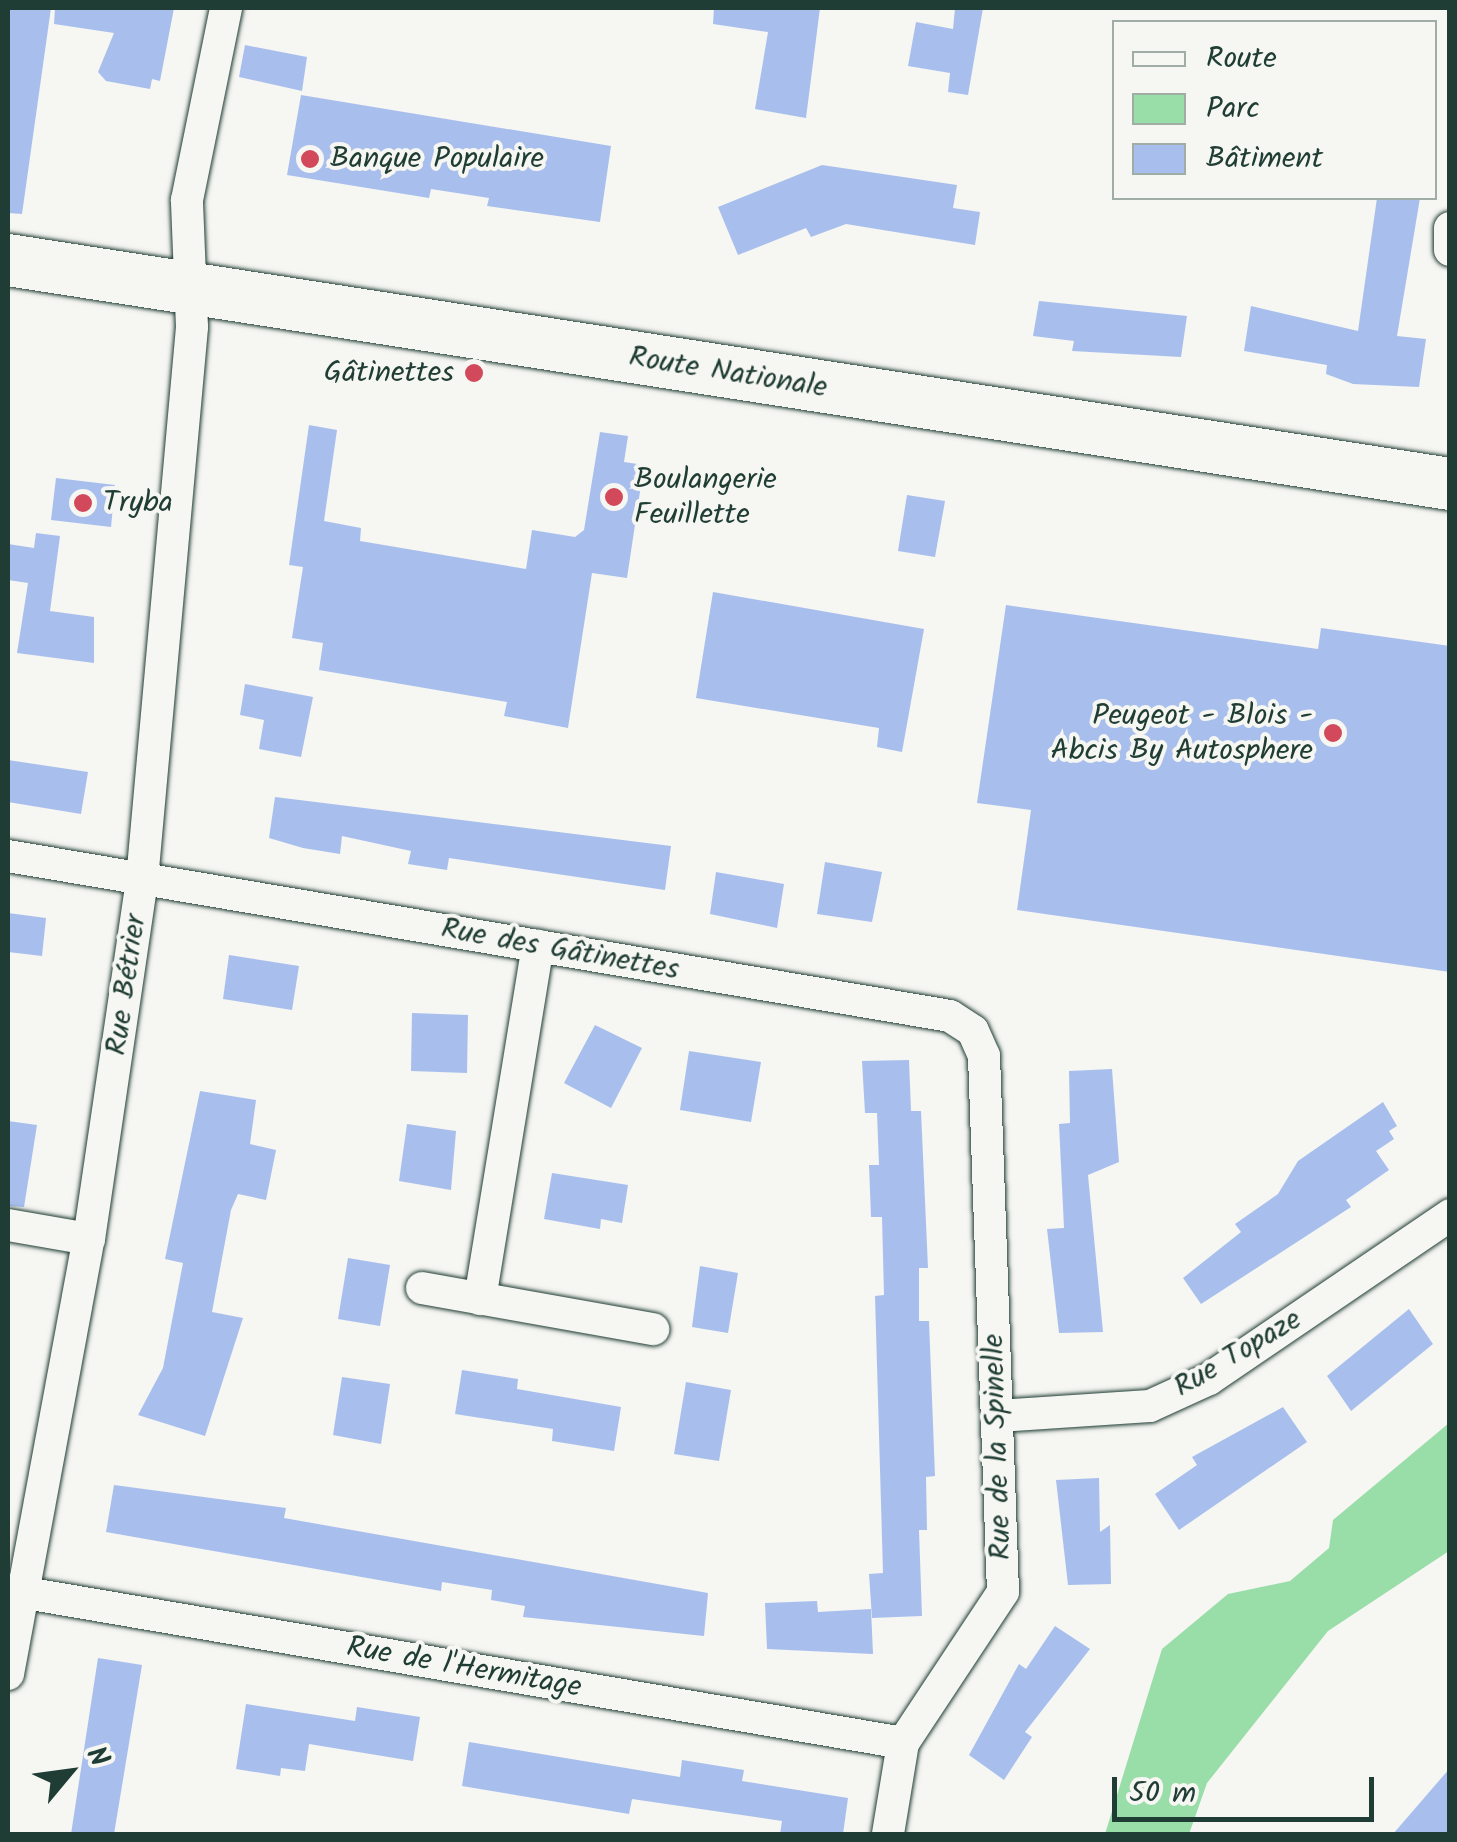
<!DOCTYPE html>
<html>
<head>
<meta charset="utf-8">
<style>
	body { margin:0 }
	#map { position:relative; width:1457px; height:1842px; overflow:hidden; background:#f6f6f2; font-family:Kalam,sans-serif }
	div>[style] { position:absolute }
	[style*='--x'] { left:calc(var(--x)*1px); top:calc(var(--y)*1px); width:calc(var(--w)*1px); rotate:calc(var(--a)*1deg) }
	.green>* { inset:0; background:#99dda9 }
	.building>* { inset:0; background:#a8bfed }
	.roads { filter:drop-shadow(0 0 2px #1f3d34) drop-shadow(0 0 2px #1f3d34) }
	.minor>* { height:32px; margin:-16px; padding:0 16px; transform-origin:16px; border-radius:16px; background:#f6f6f2 }
	.primary>* { height:52px; margin:-26px; padding:0 26px; transform-origin:26px; border-radius:26px; background:#f6f6f2 }
	.dots>* { width:28px; height:28px; translate:-50% -50%; box-sizing:border-box; border:5px solid #f6f6f2; border-radius:50% }
	span { translate:-50% -50%; white-space:nowrap; text-align:center; line-height:1.15; -webkit-text-stroke:8px #f6f6f2; paint-order:stroke }
	.poi-label { font-size:30px; color:#1f3d34 }
	.left { translate:0 -50%; text-align:left }
	.right { translate:-100% -50%; text-align:right }
	.street-label { font-size:30px; color:#1f3d34 }
	.frame { position:absolute; inset:0; border:10px solid #1f3d34; pointer-events:none }
	.legend { position:absolute; left:1112px; top:20px; width:325px; height:180px; box-sizing:border-box; background:#f6f6f2; border:2px solid #a0aca6; margin:0; padding:12px 18px; list-style:none; font-size:30px; color:#1f3d34 }
	.legend li { display:flex; align-items:center; gap:20px; height:50px }
	.legend b { width:50px; border:2px solid #a0aca6 }
	.north { position:absolute; left:20px; top:1722px; width:100px; height:100px; -webkit-text-stroke:8px #f6f6f2; paint-order:stroke; rotate:61deg; font-size:28px; font-weight:700; line-height:40px; text-align:center; color:#1f3d34 }
	.north::after { content:''; display:block; margin:auto; width:35px; height:45px; background:#1f3d34; clip-path:polygon(50% 0,100% 100%,50% 72%,0 100%) }
	.scale { position:absolute; left:1112px; top:1777px; width:262px; height:45px; box-sizing:border-box; border:5px solid #1f3d34; border-top:0; padding-left:12px; font-size:30px; line-height:35px; white-space:nowrap; color:#1f3d34; -webkit-text-stroke:8px #f6f6f2; paint-order:stroke }
</style>
</head>
<body>
<div id="map">
	<div class="green">
		<div style="clip-path:polygon(1449px 1423px,1449px 1551px,1328px 1631px,1207px 1783px,1189px 1834px,1105px 1834px,1162px 1649px,1228px 1594px,1290px 1581px,1329px 1548px,1333px 1520px)"></div>
	</div>
	<div class="building">
		<div style="clip-path:polygon(8px 8px,51px 8px,22px 214px,8px 213px)"></div>
		<div style="clip-path:polygon(55px 8px,174px 8px,160px 81px,152px 79px,150px 89px,106px 81px,98px 72px,114px 33px,54px 24px)"></div>
		<div style="clip-path:polygon(714px 8px,820px 8px,806px 118px,755px 109px,768px 32px,713px 24px)"></div>
		<div style="clip-path:polygon(955px 8px,983px 8px,968px 95px,948px 92px,950px 73px,908px 66px,916px 22px,953px 29px)"></div>
		<div style="clip-path:polygon(245px 45px,307px 57px,302px 91px,239px 77px)"></div>
		<div style="clip-path:polygon(301px 95px,611px 146px,600px 222px,487px 206px,489px 198px,431px 189px,429px 198px,287px 175px)"></div>
		<div style="clip-path:polygon(822px 165px,957px 185px,953px 208px,980px 212px,975px 245px,846px 224px,811px 237px,806px 228px,738px 255px,718px 207px)"></div>
		<div style="clip-path:polygon(1377px 198px,1420px 198px,1397px 336px,1426px 339px,1419px 387px,1353px 384px,1326px 374px,1327px 365px,1244px 351px,1251px 306px,1358px 331px)"></div>
		<div style="clip-path:polygon(1039px 301px,1187px 316px,1181px 357px,1072px 351px,1074px 341px,1033px 336px)"></div>
		<div style="clip-path:polygon(309px 425px,337px 430px,324px 521px,361px 528px,360px 541px,526px 569px,532px 530px,575px 537px,584px 530px,600px 432px,628px 436px,624px 462px,644px 465px,627px 578px,592px 573px,568px 728px,504px 716px,507px 702px,319px 670px,323px 643px,292px 638px,303px 567px,289px 565px)"></div>
		<div style="clip-path:polygon(56px 478px,115px 485px,111px 527px,51px 520px)"></div>
		<div style="clip-path:polygon(907px 495px,945px 501px,935px 557px,898px 551px)"></div>
		<div style="clip-path:polygon(36px 533px,60px 536px,50px 611px,94px 617px,94px 663px,17px 653px,28px 583px,8px 580px,8px 544px,34px 548px)"></div>
		<div style="clip-path:polygon(713px 592px,924px 629px,902px 752px,877px 747px,879px 728px,696px 698px)"></div>
		<div style="clip-path:polygon(1006px 605px,1318px 649px,1321px 628px,1450px 646px,1450px 972px,1017px 910px,1031px 810px,977px 803px)"></div>
		<div style="clip-path:polygon(245px 684px,313px 697px,301px 757px,259px 749px,264px 720px,240px 715px)"></div>
		<div style="clip-path:polygon(8px 760px,88px 772px,81px 814px,8px 802px)"></div>
		<div style="clip-path:polygon(275px 797px,671px 846px,665px 890px,449px 858px,447px 870px,408px 864px,411px 851px,342px 836px,340px 854px,303px 848px,269px 838px)"></div>
		<div style="clip-path:polygon(825px 862px,882px 872px,872px 922px,817px 914px)"></div>
		<div style="clip-path:polygon(716px 872px,784px 884px,777px 928px,710px 914px)"></div>
		<div style="clip-path:polygon(8px 913px,46px 918px,42px 956px,8px 952px)"></div>
		<div style="clip-path:polygon(229px 955px,299px 966px,292px 1010px,223px 999px)"></div>
		<div style="clip-path:polygon(412px 1013px,468px 1015px,467px 1073px,411px 1071px)"></div>
		<div style="clip-path:polygon(595px 1025px,642px 1048px,611px 1108px,564px 1083px)"></div>
		<div style="clip-path:polygon(689px 1051px,761px 1062px,751px 1122px,680px 1110px)"></div>
		<div style="clip-path:polygon(909px 1060px,911px 1111px,921px 1111px,928px 1268px,919px 1268px,919px 1321px,929px 1321px,935px 1476px,926px 1477px,927px 1530px,919px 1530px,922px 1616px,872px 1618px,869px 1574px,883px 1573px,875px 1296px,884px 1295px,882px 1217px,871px 1217px,869px 1165px,879px 1165px,877px 1113px,865px 1113px,862px 1061px)"></div>
		<div style="clip-path:polygon(1112px 1069px,1119px 1162px,1088px 1175px,1103px 1332px,1059px 1333px,1047px 1229px,1064px 1228px,1059px 1124px,1070px 1123px,1069px 1071px)"></div>
		<div style="clip-path:polygon(200px 1091px,256px 1100px,250px 1144px,276px 1150px,266px 1200px,238px 1194px,231px 1210px,212px 1312px,243px 1318px,205px 1436px,138px 1415px,163px 1368px,183px 1263px,165px 1259px)"></div>
		<div style="clip-path:polygon(1383px 1102px,1397px 1126px,1389px 1131px,1394px 1139px,1376px 1151px,1389px 1170px,1346px 1200px,1351px 1207px,1201px 1304px,1183px 1278px,1241px 1232px,1235px 1224px,1278px 1194px,1298px 1161px)"></div>
		<div style="clip-path:polygon(8px 1121px,37px 1125px,24px 1207px,8px 1206px)"></div>
		<div style="clip-path:polygon(407px 1124px,456px 1131px,451px 1190px,399px 1181px)"></div>
		<div style="clip-path:polygon(552px 1173px,628px 1185px,622px 1223px,601px 1219px,600px 1229px,544px 1219px)"></div>
		<div style="clip-path:polygon(348px 1258px,390px 1265px,380px 1326px,338px 1319px)"></div>
		<div style="clip-path:polygon(700px 1266px,738px 1273px,728px 1333px,692px 1327px)"></div>
		<div style="clip-path:polygon(1409px 1309px,1433px 1344px,1351px 1411px,1327px 1376px)"></div>
		<div style="clip-path:polygon(462px 1370px,518px 1379px,517px 1389px,621px 1407px,614px 1451px,552px 1441px,553px 1429px,455px 1414px)"></div>
		<div style="clip-path:polygon(342px 1377px,390px 1384px,381px 1444px,333px 1435px)"></div>
		<div style="clip-path:polygon(686px 1382px,731px 1390px,719px 1461px,674px 1454px)"></div>
		<div style="clip-path:polygon(1283px 1407px,1307px 1442px,1179px 1530px,1155px 1494px,1197px 1465px,1192px 1457px)"></div>
		<div style="clip-path:polygon(1099px 1478px,1100px 1532px,1110px 1525px,1111px 1584px,1068px 1585px,1056px 1480px)"></div>
		<div style="clip-path:polygon(114px 1485px,286px 1508px,284px 1518px,708px 1593px,704px 1636px,523px 1617px,525px 1606px,491px 1600px,492px 1590px,442px 1582px,441px 1591px,106px 1532px)"></div>
		<div style="clip-path:polygon(817px 1601px,818px 1612px,871px 1609px,873px 1654px,767px 1649px,765px 1603px)"></div>
		<div style="clip-path:polygon(1055px 1626px,1090px 1649px,1025px 1732px,1032px 1737px,1004px 1780px,969px 1755px,1019px 1664px,1026px 1669px)"></div>
		<div style="clip-path:polygon(98px 1658px,142px 1665px,114px 1834px,71px 1834px)"></div>
		<div style="clip-path:polygon(246px 1704px,355px 1721px,357px 1707px,420px 1717px,413px 1761px,309px 1744px,305px 1771px,281px 1768px,280px 1776px,236px 1769px)"></div>
		<div style="clip-path:polygon(469px 1742px,680px 1777px,682px 1760px,744px 1770px,742px 1781px,848px 1798px,843px 1834px,780px 1834px,782px 1821px,632px 1799px,629px 1814px,462px 1786px)"></div>
		<div style="clip-path:polygon(1450px 1768px,1450px 1834px,1393px 1834px)"></div>
	</div>
	<div class="roads">
		<div class="minor">
			<div style="--x:1450;--y:228;--w:22;--a:90"></div>
			<div style="--x:8;--y:856;--w:955;--a:9.64"></div>
			<div style="--x:950;--y:1016;--w:27;--a:33"></div>
			<div style="--x:973;--y:1031;--w:27;--a:66"></div>
			<div style="--x:984;--y:1056;--w:536;--a:87.97"></div>
			<div style="--x:1003;--y:1592;--w:181;--a:123.5"></div>
			<div style="--x:903;--y:1743;--w:92;--a:99.4"></div>
			<div style="--x:8;--y:1225;--w:82;--a:9.8"></div>
			<div style="--x:422;--y:1288;--w:235;--a:10.1"></div>
			<div style="--x:480;--y:1299;--w:358;--a:-80.7"></div>
			<div style="--x:998;--y:1416;--w:152;--a:-3.8"></div>
			<div style="--x:1150;--y:1406;--w:65;--a:-24.6"></div>
			<div style="--x:1209;--y:1379;--w:292;--a:-34.2"></div>
			<div style="--x:8;--y:1590;--w:908;--a:9.7"></div>
			<div style="--x:8;--y:1674;--w:442;--a:-79.5"></div>
			<div style="--x:89;--y:1239;--w:363;--a:-81.6"></div>
			<div style="--x:142;--y:880;--w:555;--a:-84.83"></div>
			<div style="--x:192;--y:327;--w:127;--a:-92.3"></div>
			<div style="--x:187;--y:200;--w:196;--a:-78.5"></div>
		</div>
		<div class="primary">
			<div style="--x:8;--y:260;--w:1459;--a:8.83"></div>
		</div>
	</div>
	<div class="dots">
		<div style="left:310px;top:159px;background:#d1495b"></div>
		<div style="left:474px;top:373px;background:#d1495b"></div>
		<div style="left:614px;top:497px;background:#d1495b"></div>
		<div style="left:83px;top:503px;background:#d1495b"></div>
		<div style="left:1333px;top:733px;background:#d1495b"></div>
	</div>
	<div class="poi-label">
		<span class="left" style="left:330px;top:159px">Banque Populaire</span>
		<span class="right" style="left:454px;top:373px">Gâtinettes</span>
		<span class="left" style="left:634px;top:497px">Boulangerie<br>Feuillette</span>
		<span class="left" style="left:103px;top:503px">Tryba</span>
		<span class="right" style="left:1313px;top:733px">Peugeot - Blois -<br>Abcis By Autosphere</span>
	</div>
	<div class="street-label">
		<span style="left:728px;top:373px;rotate:9deg">Route Nationale</span>
		<span style="left:560px;top:950px;rotate:10deg">Rue des Gâtinettes</span>
		<span style="left:127px;top:985px;rotate:-82deg">Rue Bétrier</span>
		<span style="left:1238px;top:1354px;rotate:-31deg">Rue Topaze</span>
		<span style="left:998px;top:1447px;rotate:-92deg">Rue de la Spinelle</span>
		<span style="left:464px;top:1668px;rotate:10deg">Rue de l'Hermitage</span>
	</div>
	<div class="frame"></div>
	<ul class="legend">
	<li><b style="height:12px;background:#f6f6f2"></b>Route</li>
	<li><b style="height:28px;background:#99dda9"></b>Parc</li>
	<li><b style="height:28px;background:#a8bfed"></b>Bâtiment</li>
	</ul>
	<div class="north">N</div>
	<div class="scale">50 m</div>
</div>
</body>
</html>
